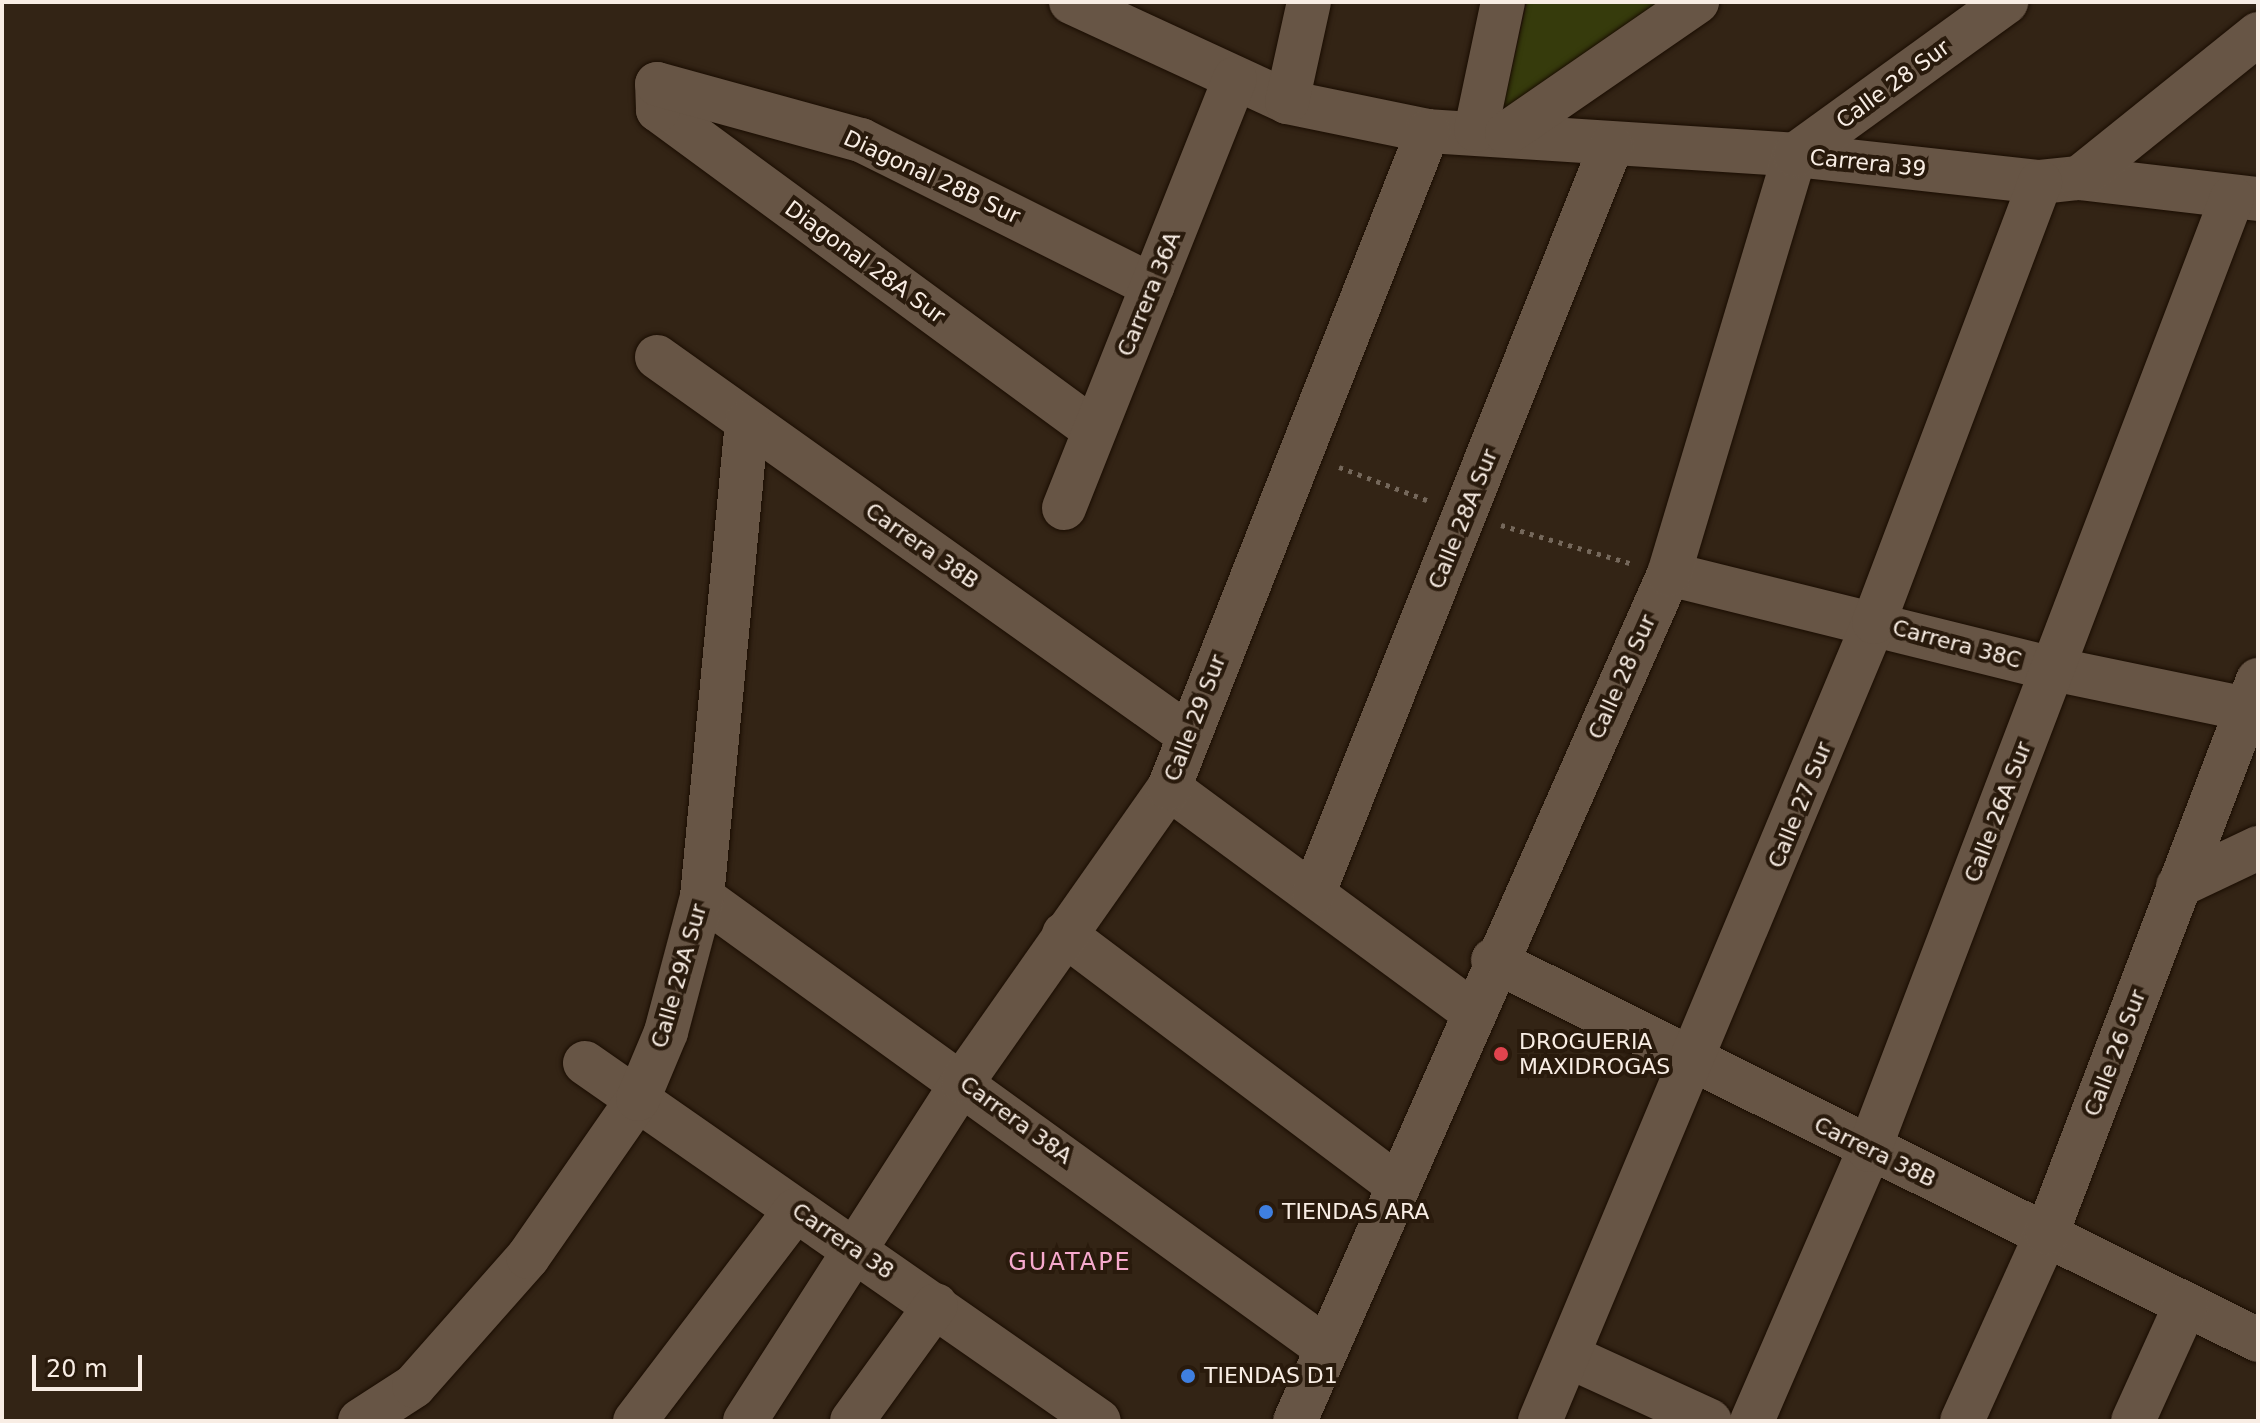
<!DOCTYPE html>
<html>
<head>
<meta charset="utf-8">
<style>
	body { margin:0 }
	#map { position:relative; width:2260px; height:1423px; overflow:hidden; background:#332415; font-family:"DejaVu Sans",sans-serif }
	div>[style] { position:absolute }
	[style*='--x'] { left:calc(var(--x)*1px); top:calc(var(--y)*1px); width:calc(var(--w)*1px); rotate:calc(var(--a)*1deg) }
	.green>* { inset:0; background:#363b0c }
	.path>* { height:5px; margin-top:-2.5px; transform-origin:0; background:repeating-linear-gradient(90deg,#75685b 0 4px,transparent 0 10px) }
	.roads { filter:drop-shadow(0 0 2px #1a0d02) drop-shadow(0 0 2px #1a0d02) }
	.minor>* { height:44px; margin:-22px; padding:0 22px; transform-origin:22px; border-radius:22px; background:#675545 }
	.dots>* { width:22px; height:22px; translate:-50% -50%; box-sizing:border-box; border:4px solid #291a0c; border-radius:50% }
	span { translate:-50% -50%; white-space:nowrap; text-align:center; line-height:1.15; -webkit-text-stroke:8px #291a0c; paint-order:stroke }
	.street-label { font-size:22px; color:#f8ede4 }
	.poi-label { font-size:22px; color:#f8ede4 }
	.left { translate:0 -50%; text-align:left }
	.neighbourhood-label { font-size:24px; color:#f7aace; letter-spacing:2px }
	.frame { position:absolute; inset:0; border:4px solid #f8ede4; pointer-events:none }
	.scale { position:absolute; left:32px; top:1355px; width:110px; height:36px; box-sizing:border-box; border:4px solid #f8ede4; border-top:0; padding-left:10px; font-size:24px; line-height:28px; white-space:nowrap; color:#f8ede4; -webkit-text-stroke:6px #291a0c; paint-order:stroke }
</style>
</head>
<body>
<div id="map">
	<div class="green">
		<div style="clip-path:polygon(1527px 2px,1664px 2px,1502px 112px)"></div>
	</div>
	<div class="path">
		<div style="--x:1339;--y:467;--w:94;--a:20.6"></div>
		<div style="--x:1501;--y:525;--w:138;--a:16.5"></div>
	</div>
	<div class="roads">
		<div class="minor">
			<div style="--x:1071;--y:2;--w:238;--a:24.8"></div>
			<div style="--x:1287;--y:102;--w:144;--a:11.6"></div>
			<div style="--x:1428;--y:131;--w:368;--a:3.7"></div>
			<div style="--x:1795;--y:155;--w:246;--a:6.3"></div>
			<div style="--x:2040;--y:182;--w:39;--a:-6"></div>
			<div style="--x:2079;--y:178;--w:180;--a:6.7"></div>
			<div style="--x:1287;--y:102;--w:102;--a:-77.6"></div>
			<div style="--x:1476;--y:130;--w:131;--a:-78.1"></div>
			<div style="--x:1507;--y:133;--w:231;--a:-34.6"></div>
			<div style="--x:2079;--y:178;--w:230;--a:-38.8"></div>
			<div style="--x:657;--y:357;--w:650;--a:35.43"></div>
			<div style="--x:1094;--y:430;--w:541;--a:-143.72"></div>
			<div style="--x:658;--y:110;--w:26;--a:-92"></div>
			<div style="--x:657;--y:84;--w:212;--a:15.4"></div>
			<div style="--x:861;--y:140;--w:326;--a:26.6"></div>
			<div style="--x:1064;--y:508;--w:462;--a:-68.3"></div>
			<div style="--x:1669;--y:574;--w:396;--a:13.9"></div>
			<div style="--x:2053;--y:669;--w:198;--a:11.7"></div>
			<div style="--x:1169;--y:788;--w:379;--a:36.4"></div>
			<div style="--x:2178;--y:886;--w:89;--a:-25.4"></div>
			<div style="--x:1314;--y:892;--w:803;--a:-68.29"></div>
			<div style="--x:702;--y:897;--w:770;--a:35.86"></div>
			<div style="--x:1064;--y:934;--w:417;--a:37"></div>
			<div style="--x:1493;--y:960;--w:854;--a:26.42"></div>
			<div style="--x:585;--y:1063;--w:626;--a:34.86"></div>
			<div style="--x:1568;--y:1356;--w:156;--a:24.6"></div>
			<div style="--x:360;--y:1421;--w:64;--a:-32.9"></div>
			<div style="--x:414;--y:1386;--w:172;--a:-48.5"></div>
			<div style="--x:528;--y:1257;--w:193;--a:-55.2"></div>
			<div style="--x:638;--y:1099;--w:73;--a:-67.3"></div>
			<div style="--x:666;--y:1032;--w:140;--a:-75.1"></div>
			<div style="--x:702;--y:897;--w:477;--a:-84.6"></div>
			<div style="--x:635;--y:1421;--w:265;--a:-52.7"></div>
			<div style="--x:745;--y:1421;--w:404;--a:-57.3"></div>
			<div style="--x:963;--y:1081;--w:358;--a:-54.9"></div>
			<div style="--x:1169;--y:788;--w:706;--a:-68.48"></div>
			<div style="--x:852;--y:1421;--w:143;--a:-54.1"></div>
			<div style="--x:1295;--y:1421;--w:926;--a:-66.18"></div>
			<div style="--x:1669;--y:574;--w:438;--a:-73.3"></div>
			<div style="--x:1795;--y:155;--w:261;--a:-35.9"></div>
			<div style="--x:1540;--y:1421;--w:866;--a:-67.31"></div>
			<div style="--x:1874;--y:622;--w:470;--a:-69.3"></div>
			<div style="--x:1752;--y:1421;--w:295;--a:-66.6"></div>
			<div style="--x:1869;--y:1150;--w:1019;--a:-69.13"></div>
			<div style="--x:1962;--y:1421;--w:206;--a:-65.7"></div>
			<div style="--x:2047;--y:1233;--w:592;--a:-69.12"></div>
			<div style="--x:2133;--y:1421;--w:128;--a:-65.6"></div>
		</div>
	</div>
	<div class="dots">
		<div style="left:1501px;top:1054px;background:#e0444e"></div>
		<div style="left:1266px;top:1212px;background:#3f7fe0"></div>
		<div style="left:1188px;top:1376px;background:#3f7fe0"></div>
	</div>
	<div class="street-label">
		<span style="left:1893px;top:84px;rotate:-36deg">Calle 28 Sur</span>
		<span style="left:1868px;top:163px;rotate:6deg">Carrera 39</span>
		<span style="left:932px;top:177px;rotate:25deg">Diagonal 28B Sur</span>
		<span style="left:865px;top:262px;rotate:36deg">Diagonal 28A Sur</span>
		<span style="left:1149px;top:294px;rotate:-68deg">Carrera 36A</span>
		<span style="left:1463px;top:519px;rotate:-68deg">Calle 28A Sur</span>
		<span style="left:922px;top:546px;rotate:35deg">Carrera 38B</span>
		<span style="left:1957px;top:644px;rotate:15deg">Carrera 38C</span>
		<span style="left:1622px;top:677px;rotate:-66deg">Calle 28 Sur</span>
		<span style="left:1195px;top:718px;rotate:-69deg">Calle 29 Sur</span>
		<span style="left:1800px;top:805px;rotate:-68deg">Calle 27 Sur</span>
		<span style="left:1998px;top:812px;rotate:-69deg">Calle 26A Sur</span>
		<span style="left:679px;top:976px;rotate:-74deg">Calle 29A Sur</span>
		<span style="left:2115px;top:1053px;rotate:-69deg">Calle 26 Sur</span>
		<span style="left:1016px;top:1120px;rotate:36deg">Carrera 38A</span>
		<span style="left:1875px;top:1152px;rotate:26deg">Carrera 38B</span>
		<span style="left:843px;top:1241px;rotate:34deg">Carrera 38</span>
	</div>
	<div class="poi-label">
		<span class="left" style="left:1519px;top:1054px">DROGUERIA<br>MAXIDROGAS</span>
		<span class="left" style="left:1282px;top:1212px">TIENDAS ARA</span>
		<span class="left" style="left:1204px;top:1376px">TIENDAS D1</span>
	</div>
	<div class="neighbourhood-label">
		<span style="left:1070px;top:1263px">GUATAPE</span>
	</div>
	<div class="frame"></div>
	<div class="scale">20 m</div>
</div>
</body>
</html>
